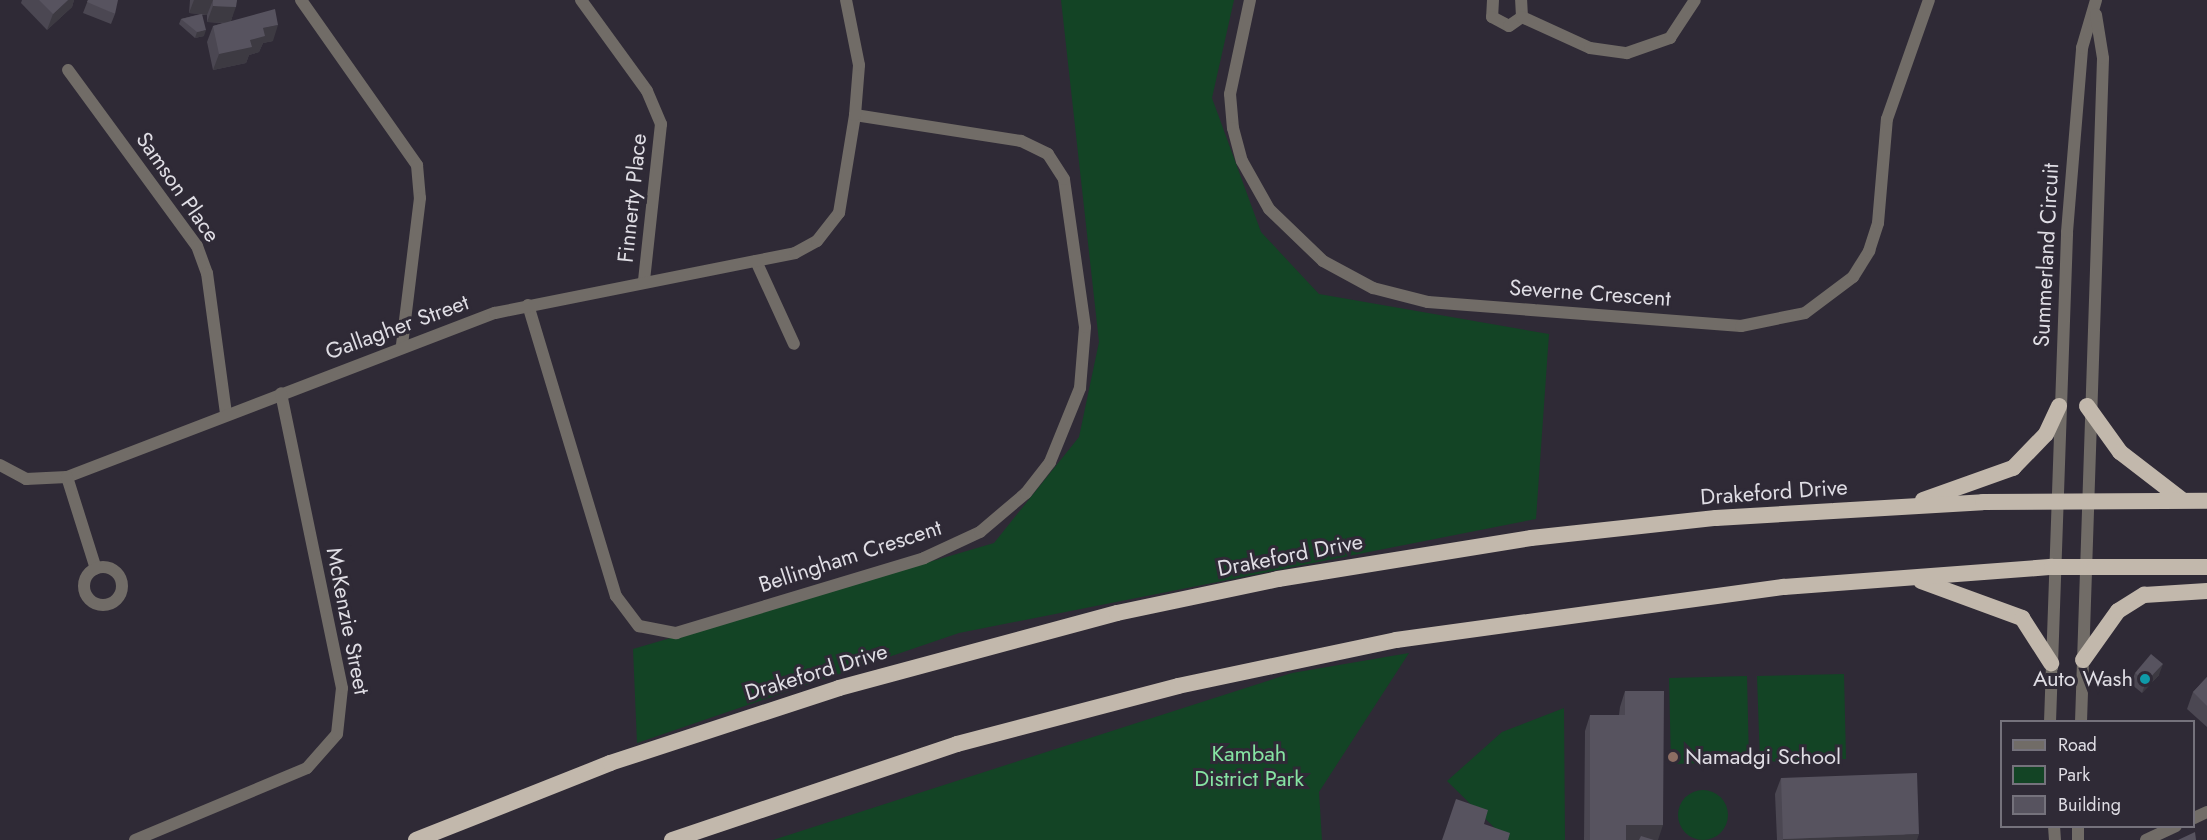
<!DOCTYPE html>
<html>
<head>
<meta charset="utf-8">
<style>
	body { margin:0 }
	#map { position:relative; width:2207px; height:840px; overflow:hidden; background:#2f2a36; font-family:Jost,sans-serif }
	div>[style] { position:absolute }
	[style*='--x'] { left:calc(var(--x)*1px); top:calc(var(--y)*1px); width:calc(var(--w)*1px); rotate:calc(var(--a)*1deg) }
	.green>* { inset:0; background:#134425 }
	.round { border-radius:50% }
	.minor>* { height:12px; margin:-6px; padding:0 6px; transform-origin:6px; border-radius:6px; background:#716c67 }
	.minor>.ring { margin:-6px; padding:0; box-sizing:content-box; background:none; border:12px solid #716c67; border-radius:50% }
	.tertiary>* { height:12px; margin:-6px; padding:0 6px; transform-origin:6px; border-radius:6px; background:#716c67 }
	.trunk>* { height:16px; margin:-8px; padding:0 8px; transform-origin:8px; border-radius:8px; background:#c2b8ac }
	.wall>* { inset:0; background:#4b4752 }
	.shaded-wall>* { inset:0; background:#3d3a42 }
	.building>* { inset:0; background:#57535f }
	.dots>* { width:16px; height:16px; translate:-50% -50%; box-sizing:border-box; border:3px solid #2f2a36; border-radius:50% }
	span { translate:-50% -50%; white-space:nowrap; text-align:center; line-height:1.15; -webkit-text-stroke:6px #2f2a36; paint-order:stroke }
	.street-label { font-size:22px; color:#dfdde4 }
	.poi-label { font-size:22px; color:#dfdde4 }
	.right { translate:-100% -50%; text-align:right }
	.left { translate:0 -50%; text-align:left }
	.park-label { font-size:22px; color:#86e4a3 }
	.legend { position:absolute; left:2000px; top:720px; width:195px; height:108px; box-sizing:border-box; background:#2f2a36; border:2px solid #75727c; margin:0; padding:8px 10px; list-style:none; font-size:18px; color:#dfdde4 }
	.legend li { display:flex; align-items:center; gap:12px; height:30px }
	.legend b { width:30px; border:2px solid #75727c }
</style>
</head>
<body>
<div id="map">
	<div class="green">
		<div style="clip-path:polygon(1061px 0,1234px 0,1212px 98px,1261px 232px,1319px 294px,1549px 334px,1536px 519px,959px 633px,637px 743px,633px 649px,994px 543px,1079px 437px,1099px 342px)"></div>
		<div style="clip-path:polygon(1409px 653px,1319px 792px,1322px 840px,773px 840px,1292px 673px)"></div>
		<div style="clip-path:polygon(1844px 674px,1846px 759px,1760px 762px,1757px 676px)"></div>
		<div style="clip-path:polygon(1747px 676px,1749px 762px,1671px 764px,1669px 678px)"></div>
		<div style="clip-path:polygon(1564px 708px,1565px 840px,1507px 840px,1447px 781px,1502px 732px)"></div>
		<div class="round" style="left:1678px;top:790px;width:50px;height:50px"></div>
	</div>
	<div class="minor">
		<div style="--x:301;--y:0;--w:202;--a:54.9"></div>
		<div style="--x:417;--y:165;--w:33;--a:85"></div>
		<div style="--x:420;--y:198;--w:148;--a:97"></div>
		<div style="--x:581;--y:0;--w:112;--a:54"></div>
		<div style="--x:647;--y:91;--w:36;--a:67"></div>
		<div style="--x:661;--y:124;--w:158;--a:96.2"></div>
		<div style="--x:1250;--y:0;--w:96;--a:102"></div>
		<div style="--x:1230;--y:94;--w:34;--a:85"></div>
		<div style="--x:1233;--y:128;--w:34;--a:75"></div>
		<div style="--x:1242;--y:161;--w:55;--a:60.6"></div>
		<div style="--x:1269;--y:209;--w:75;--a:43.9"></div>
		<div style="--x:1323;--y:261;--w:57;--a:28.4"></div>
		<div style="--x:1373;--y:288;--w:57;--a:14.3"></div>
		<div style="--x:1428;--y:302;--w:314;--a:4.4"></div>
		<div style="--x:1741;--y:326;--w:65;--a:-11.5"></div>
		<div style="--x:1805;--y:313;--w:60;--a:-36.9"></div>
		<div style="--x:1853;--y:277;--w:31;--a:-58"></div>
		<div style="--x:1869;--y:251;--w:29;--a:-72"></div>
		<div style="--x:1878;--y:223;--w:104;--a:-85.1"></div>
		<div style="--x:1887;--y:119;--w:126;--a:-70.6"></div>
		<div style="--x:1493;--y:0;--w:17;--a:93"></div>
		<div style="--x:1492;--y:17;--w:19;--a:28"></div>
		<div style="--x:1509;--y:26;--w:16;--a:-35"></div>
		<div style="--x:1522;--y:17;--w:17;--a:-93"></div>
		<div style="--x:1522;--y:17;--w:75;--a:24.5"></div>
		<div style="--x:1590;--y:48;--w:37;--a:8"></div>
		<div style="--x:1627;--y:53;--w:46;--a:-19.2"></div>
		<div style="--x:1670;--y:38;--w:45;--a:-56.7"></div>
		<div style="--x:68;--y:70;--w:218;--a:53.8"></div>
		<div style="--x:197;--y:246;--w:29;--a:70"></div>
		<div style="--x:207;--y:273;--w:142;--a:82.3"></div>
		<div style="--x:756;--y:261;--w:91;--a:65.4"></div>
		<div style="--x:528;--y:305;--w:304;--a:73.2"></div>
		<div style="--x:616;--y:596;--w:38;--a:53"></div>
		<div style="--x:639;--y:626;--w:38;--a:11"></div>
		<div style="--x:676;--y:633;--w:259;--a:-16.8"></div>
		<div style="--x:924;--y:558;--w:62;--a:-24.9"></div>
		<div style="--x:980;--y:532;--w:60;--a:-40.3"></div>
		<div style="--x:1026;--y:493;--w:39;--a:-52"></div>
		<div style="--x:1050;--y:462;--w:80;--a:-67.9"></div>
		<div style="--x:1080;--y:388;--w:61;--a:-85.3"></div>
		<div style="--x:1085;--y:327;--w:149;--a:-98.1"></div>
		<div style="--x:1064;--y:179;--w:30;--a:-123"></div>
		<div style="--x:1048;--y:154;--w:30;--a:-154"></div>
		<div style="--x:1021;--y:141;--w:168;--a:-171.1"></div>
		<div style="--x:0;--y:465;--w:30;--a:28"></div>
		<div style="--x:26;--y:479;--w:41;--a:-2.8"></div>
		<div style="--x:67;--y:477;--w:458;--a:-21"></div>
		<div style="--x:495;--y:313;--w:306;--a:-11.3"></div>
		<div style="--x:795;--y:253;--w:25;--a:-29"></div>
		<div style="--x:817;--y:241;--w:36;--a:-52"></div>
		<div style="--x:839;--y:213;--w:99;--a:-80.7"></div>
		<div style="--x:855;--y:115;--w:50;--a:-85.4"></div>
		<div style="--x:859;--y:65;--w:66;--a:-101.3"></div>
		<div style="--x:67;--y:477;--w:96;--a:72.5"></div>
		<div class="ring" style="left:84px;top:567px;width:26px;height:26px"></div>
		<div style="--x:2194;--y:818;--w:14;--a:-25"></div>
		<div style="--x:135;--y:840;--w:186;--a:-22.7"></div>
		<div style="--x:307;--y:768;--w:45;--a:-48.6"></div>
		<div style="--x:337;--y:734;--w:46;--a:-83.8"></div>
		<div style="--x:342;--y:688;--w:301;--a:-101.7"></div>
		<div style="--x:2146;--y:840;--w:33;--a:-25"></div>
	</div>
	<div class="tertiary">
		<div style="--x:2050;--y:722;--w:490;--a:-88"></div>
		<div style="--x:2067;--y:232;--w:185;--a:-85.3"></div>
		<div style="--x:2082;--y:48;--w:50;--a:-73.7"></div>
		<div style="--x:2081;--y:722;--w:664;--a:-88.1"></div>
		<div style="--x:2103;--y:58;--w:44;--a:-99.2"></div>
		<div style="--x:2054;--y:826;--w:14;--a:86"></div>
		<div style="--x:2078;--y:840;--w:14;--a:-90"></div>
	</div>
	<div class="trunk">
		<div style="--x:2087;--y:406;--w:57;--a:54.3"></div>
		<div style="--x:2120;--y:452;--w:77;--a:37.6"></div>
		<div style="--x:1923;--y:500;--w:96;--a:-19.6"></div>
		<div style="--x:2013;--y:468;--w:47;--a:-45.9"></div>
		<div style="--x:2046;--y:434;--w:31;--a:-65"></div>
		<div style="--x:1921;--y:581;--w:108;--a:20.1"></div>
		<div style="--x:2022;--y:618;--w:54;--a:57.2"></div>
		<div style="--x:2083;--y:660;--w:60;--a:-54.5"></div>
		<div style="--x:2118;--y:611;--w:31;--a:-32"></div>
		<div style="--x:2144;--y:595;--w:63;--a:-3.6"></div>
		<div style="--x:416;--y:840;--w:209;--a:-21.6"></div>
		<div style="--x:610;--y:763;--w:241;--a:-18.1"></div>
		<div style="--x:839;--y:688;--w:288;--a:-15.1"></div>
		<div style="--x:1117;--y:613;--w:165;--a:-11.9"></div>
		<div style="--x:1278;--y:579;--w:256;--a:-9.2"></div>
		<div style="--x:1531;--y:538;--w:186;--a:-6.2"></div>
		<div style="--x:1716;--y:518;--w:267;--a:-3.4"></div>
		<div style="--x:1983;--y:502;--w:224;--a:-0.3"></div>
		<div style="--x:672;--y:840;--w:301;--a:-18.6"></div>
		<div style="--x:957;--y:744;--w:228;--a:-14.7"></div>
		<div style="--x:1178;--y:686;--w:223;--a:-11.9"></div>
		<div style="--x:1396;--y:640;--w:392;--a:-7.8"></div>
		<div style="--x:1784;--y:587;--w:269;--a:-4.3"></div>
		<div style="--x:2052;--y:567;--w:155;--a:0"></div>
	</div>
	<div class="wall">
		<div style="clip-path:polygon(22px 0,74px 0,72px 7px,47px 30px,21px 3px)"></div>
		<div style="clip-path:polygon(88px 0,115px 14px,111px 24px,83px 13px)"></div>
		<div style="clip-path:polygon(190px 0,237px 0,231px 21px,273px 41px,263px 43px,259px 52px,249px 55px,246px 63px,213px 70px,207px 42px,213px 26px,223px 23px,207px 22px,207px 15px,202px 15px,204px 36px,195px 38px,179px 24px,181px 19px,200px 14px,189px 13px)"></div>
		<div style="clip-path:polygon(2135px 673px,2159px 675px,2142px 693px,2131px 684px)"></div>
		<div style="clip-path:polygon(2207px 677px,2207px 727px,2187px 709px,2193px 692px)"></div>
		<div style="clip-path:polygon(1625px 691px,1658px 840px,1584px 840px,1585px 731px,1590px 715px,1619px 715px,1620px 707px)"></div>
		<div style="clip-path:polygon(1781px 778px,1917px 840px,1777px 840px,1775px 794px)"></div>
	</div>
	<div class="shaded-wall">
		<div style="clip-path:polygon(68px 0,74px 0,72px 7px,47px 30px,53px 14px)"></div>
		<div style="clip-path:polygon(194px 0,213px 0,207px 15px,189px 13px)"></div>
		<div style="clip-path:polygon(213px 6px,236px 7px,230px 23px,207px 22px)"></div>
		<div style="clip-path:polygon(278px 25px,273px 41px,263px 43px,259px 52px,249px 55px,246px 63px,213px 70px,219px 54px,250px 40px,263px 28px)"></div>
		<div style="clip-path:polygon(206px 30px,204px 36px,195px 38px,197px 32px)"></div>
		<div style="clip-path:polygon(2163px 664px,2159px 675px,2142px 693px,2146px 682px)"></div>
		<div style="clip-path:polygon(1626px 825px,1663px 825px,1658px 840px,1621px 840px)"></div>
		<div style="clip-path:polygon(1919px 834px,1917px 840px,1783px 840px,1783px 839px)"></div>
	</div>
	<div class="building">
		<div style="clip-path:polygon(39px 0,68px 0,53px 14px)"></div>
		<div style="clip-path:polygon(88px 0,118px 0,115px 14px,87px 2px)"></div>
		<div style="clip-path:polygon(213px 0,237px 0,236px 7px,213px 6px)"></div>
		<div style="clip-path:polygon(275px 9px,278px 25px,263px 28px,265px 36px,250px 40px,252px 47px,219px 54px,213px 26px)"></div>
		<div style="clip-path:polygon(202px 14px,206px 30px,197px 32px,181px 19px)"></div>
		<div style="clip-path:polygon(2151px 654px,2163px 664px,2146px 682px,2135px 673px)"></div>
		<div style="clip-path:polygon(2207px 677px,2207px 706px,2193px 692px)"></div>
		<div style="clip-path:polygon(1625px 691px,1664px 691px,1663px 825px,1626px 825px,1626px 840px,1590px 840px,1590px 715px,1625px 715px)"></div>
		<div style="clip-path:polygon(1917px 773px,1919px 834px,1783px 839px,1781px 778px)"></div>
		<div style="clip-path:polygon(1456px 799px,1488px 810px,1484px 824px,1510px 833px,1508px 840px,1442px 840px)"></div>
		<div style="clip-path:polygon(2195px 832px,2196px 840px,2178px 840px)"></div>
		<div style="clip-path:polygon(1641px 836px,1654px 840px,1639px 840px)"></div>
	</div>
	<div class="dots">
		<div style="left:2145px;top:679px;background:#0f9aa8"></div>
		<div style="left:1673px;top:757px;background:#8d6e63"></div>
	</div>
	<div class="street-label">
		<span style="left:178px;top:187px;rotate:55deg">Samson Place</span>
		<span style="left:632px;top:198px;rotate:-84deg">Finnerty Place</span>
		<span style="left:2046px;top:255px;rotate:-87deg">Summerland Circuit</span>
		<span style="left:1590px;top:293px;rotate:4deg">Severne Crescent</span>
		<span style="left:397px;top:327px;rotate:-20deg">Gallagher Street</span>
		<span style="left:1774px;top:492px;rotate:-4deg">Drakeford Drive</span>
		<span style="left:1290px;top:555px;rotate:-11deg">Drakeford Drive</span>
		<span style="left:850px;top:556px;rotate:-18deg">Bellingham Crescent</span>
		<span style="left:348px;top:621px;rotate:79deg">McKenzie Street</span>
		<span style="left:816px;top:672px;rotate:-17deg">Drakeford Drive</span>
	</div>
	<div class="poi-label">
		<span class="right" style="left:2133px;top:679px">Auto Wash</span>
		<span class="left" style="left:1685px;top:757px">Namadgi School</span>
	</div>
	<div class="park-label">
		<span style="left:1249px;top:766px">Kambah<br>District Park</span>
	</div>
	<ul class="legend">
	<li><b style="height:8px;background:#716c67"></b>Road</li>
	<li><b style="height:16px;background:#134425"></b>Park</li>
	<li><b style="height:16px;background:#57535f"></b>Building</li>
	</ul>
</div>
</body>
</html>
